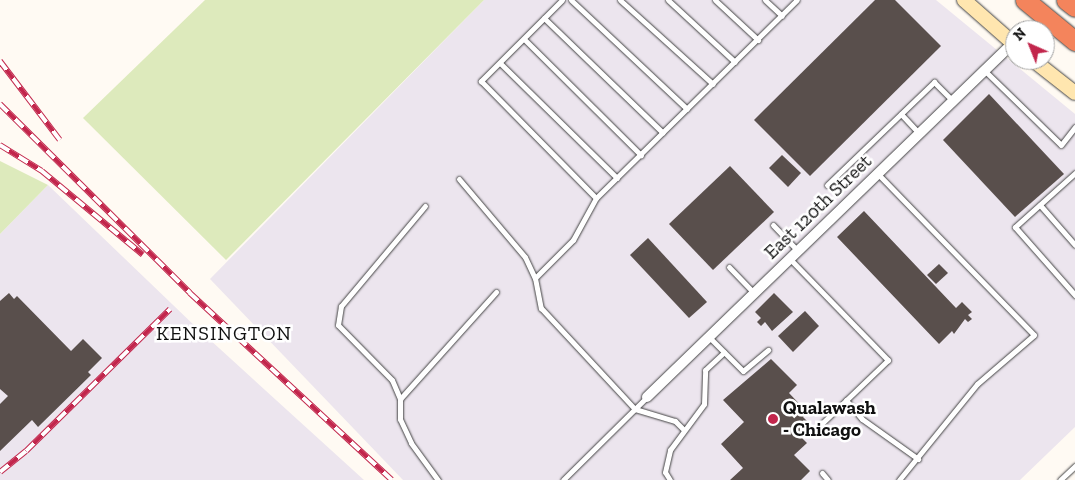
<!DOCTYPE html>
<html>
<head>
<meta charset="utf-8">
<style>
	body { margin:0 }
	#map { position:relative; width:1075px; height:480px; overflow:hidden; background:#fffaf3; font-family:"Zilla Slab",serif }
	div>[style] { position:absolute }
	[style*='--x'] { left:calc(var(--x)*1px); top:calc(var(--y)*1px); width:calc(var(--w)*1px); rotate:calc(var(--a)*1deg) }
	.industrial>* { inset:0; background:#ece5ee }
	.green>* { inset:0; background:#ddeabc }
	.building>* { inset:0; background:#594f4c }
	.roads { filter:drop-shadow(0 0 1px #434343) drop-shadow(0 0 1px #434343) }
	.lane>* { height:5px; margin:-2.5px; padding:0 2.5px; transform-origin:2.5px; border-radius:2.5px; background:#fff }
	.street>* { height:10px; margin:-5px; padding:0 5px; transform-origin:5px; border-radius:5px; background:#fff }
	.secondary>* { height:14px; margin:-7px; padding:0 7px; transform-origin:7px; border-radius:7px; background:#ffe6af }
	.highway>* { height:19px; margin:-9.5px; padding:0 9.5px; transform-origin:9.5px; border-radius:9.5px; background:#f4845c }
	.rail>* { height:5.5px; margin-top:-2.75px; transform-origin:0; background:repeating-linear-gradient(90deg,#fff 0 11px,#c2264c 0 22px); box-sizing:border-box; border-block:1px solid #c2264c }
	.dots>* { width:14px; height:14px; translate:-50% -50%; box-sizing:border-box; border:2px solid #fff; border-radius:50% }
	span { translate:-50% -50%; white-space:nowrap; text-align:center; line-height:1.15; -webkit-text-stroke:5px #fff; paint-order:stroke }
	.street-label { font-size:19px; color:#101010 }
	.poi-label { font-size:19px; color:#101010; font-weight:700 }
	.left { translate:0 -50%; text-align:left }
	.neighbourhood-label { font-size:20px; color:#101010; letter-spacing:1px }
	.north { position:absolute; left:1005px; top:20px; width:50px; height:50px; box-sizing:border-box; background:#fff; border:1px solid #9f9f9f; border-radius:50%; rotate:316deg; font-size:14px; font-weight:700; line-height:20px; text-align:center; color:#101010 }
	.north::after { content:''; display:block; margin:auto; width:18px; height:22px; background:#c2264c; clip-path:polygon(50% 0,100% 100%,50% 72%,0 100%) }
</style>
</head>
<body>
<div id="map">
	<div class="industrial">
		<div style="clip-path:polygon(484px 0,936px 0,1075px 114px,1075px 427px,1020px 480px,403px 480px,210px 279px)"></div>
		<div style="clip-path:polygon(48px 185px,197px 328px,364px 480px,0 480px,0 234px)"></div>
	</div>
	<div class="green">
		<div style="clip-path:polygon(205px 0,484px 0,226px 260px,83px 118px)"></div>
		<div style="clip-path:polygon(0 161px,48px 185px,0 234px)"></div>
	</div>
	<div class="building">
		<div style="clip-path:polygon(875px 0,895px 0,941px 46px,810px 176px,754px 120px)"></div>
		<div style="clip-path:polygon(989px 94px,1064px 174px,1015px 217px,943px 140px)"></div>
		<div style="clip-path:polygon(782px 155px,801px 173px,788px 187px,769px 168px)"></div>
		<div style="clip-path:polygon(730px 166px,774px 212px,713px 270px,669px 224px)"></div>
		<div style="clip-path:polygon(864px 211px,956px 308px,962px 302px,972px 312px,968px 315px,972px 319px,968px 322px,965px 319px,954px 334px,952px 331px,939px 344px,837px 237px)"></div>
		<div style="clip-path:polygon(648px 238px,707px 302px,689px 318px,630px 255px)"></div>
		<div style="clip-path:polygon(939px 264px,948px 273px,936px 284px,927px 275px)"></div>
		<div style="clip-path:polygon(9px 293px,14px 299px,17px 296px,71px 351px,83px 339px,102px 358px,88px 372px,91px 375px,38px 427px,32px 420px,0 451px,0 404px,8px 396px,0 389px,0 301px)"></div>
		<div style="clip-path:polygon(774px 293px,793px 312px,772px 331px,765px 322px,761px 326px,757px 322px,761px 318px,755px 312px)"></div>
		<div style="clip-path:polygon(805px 311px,819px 326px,793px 352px,778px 336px)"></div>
		<div style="clip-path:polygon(771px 359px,797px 385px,789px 393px,807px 412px,803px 417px,811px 425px,800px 436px,807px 443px,794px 455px,810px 471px,801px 480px,730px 480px,743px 468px,721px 444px,744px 422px,723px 400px)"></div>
	</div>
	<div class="roads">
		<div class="lane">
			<div style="--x:562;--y:0;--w:115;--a:135"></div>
			<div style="--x:481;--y:81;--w:164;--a:45.5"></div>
			<div style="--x:571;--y:0;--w:159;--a:43.2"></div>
			<div style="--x:620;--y:0;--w:125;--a:42.1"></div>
			<div style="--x:668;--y:0;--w:91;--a:42.8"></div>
			<div style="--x:715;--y:0;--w:59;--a:42.9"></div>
			<div style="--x:765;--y:0;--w:23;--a:43"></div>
			<div style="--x:544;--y:18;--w:165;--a:44"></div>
			<div style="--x:524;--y:39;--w:165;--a:44.8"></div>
			<div style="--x:500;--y:63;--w:164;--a:44.5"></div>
			<div style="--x:984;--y:70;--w:107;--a:44.2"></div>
			<div style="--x:1061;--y:145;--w:23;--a:-52"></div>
			<div style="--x:901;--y:114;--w:26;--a:47"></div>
			<div style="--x:1075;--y:173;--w:81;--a:138"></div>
			<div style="--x:1015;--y:227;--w:91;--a:48.6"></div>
			<div style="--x:878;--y:174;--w:224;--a:45.9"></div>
			<div style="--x:1034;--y:335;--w:75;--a:139.3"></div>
			<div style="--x:977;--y:384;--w:124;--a:129.1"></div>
			<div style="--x:459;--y:179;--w:102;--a:49.8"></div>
			<div style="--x:525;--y:257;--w:23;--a:65"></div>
			<div style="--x:535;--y:278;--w:31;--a:79"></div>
			<div style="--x:541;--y:308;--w:138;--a:47.1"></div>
			<div style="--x:635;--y:409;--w:42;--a:16.7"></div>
			<div style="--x:675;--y:421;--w:11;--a:45"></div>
			<div style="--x:827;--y:185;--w:149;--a:-43.9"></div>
			<div style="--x:934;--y:82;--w:25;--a:45"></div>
			<div style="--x:1040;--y:205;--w:53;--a:48.8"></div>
			<div style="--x:425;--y:206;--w:131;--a:130"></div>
			<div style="--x:341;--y:306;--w:19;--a:99"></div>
			<div style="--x:338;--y:325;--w:77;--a:45.5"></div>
			<div style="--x:392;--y:380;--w:21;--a:67"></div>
			<div style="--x:400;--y:399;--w:20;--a:90"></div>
			<div style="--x:400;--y:419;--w:26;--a:65"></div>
			<div style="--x:411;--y:443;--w:46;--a:53.9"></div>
			<div style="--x:773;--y:225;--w:36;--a:46"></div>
			<div style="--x:790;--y:259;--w:141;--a:45.9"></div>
			<div style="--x:888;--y:360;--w:104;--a:136.2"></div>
			<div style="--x:729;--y:267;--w:36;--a:46"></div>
			<div style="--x:535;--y:278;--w:54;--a:-45"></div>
			<div style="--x:573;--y:240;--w:48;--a:-61.3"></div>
			<div style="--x:596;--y:198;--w:282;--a:-44.6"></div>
			<div style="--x:709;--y:337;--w:48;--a:45"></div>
			<div style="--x:743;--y:371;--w:33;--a:-40"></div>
			<div style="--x:400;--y:399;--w:144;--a:-48.1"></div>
			<div style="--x:846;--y:400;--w:25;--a:50"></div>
			<div style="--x:862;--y:419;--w:69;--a:35.5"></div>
			<div style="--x:822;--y:473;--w:9;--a:49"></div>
			<div style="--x:563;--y:480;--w:118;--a:-44.7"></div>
			<div style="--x:670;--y:480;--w:9;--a:-122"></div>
			<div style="--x:665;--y:472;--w:23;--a:-77"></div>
			<div style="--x:670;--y:450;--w:57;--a:-53.5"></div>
			<div style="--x:704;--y:404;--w:34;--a:-88"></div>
			<div style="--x:705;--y:370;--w:26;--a:-43"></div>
			<div style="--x:1060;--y:480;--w:21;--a:-43"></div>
		</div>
		<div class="street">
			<div style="--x:647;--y:397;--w:509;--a:-44.05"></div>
		</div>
		<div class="secondary">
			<div style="--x:964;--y:0;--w:68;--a:41.4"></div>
			<div style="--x:1033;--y:60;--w:53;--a:38.2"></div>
		</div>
		<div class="highway">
			<div style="--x:1025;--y:0;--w:65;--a:39.4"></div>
			<div style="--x:1066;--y:0;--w:11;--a:38"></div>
		</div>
	</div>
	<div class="rail">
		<div style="--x:0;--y:61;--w:99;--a:52.8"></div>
		<div style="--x:0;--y:104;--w:268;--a:44.8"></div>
		<div style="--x:190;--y:293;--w:275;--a:42.8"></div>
		<div style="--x:0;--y:145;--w:49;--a:31.8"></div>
		<div style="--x:42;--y:171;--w:131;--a:39.7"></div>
		<div style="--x:0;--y:472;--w:33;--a:-39"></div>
		<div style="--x:26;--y:451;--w:202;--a:-44.6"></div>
	</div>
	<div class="dots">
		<div style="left:773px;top:419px;background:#c2264c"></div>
	</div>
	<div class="street-label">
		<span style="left:818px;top:207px;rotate:-44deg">East 120th Street</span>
	</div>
	<div class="poi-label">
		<span class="left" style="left:783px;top:419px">Qualawash<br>- Chicago</span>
	</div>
	<div class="neighbourhood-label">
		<span style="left:224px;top:333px">KENSINGTON</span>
	</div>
	<div class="north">N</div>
</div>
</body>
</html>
